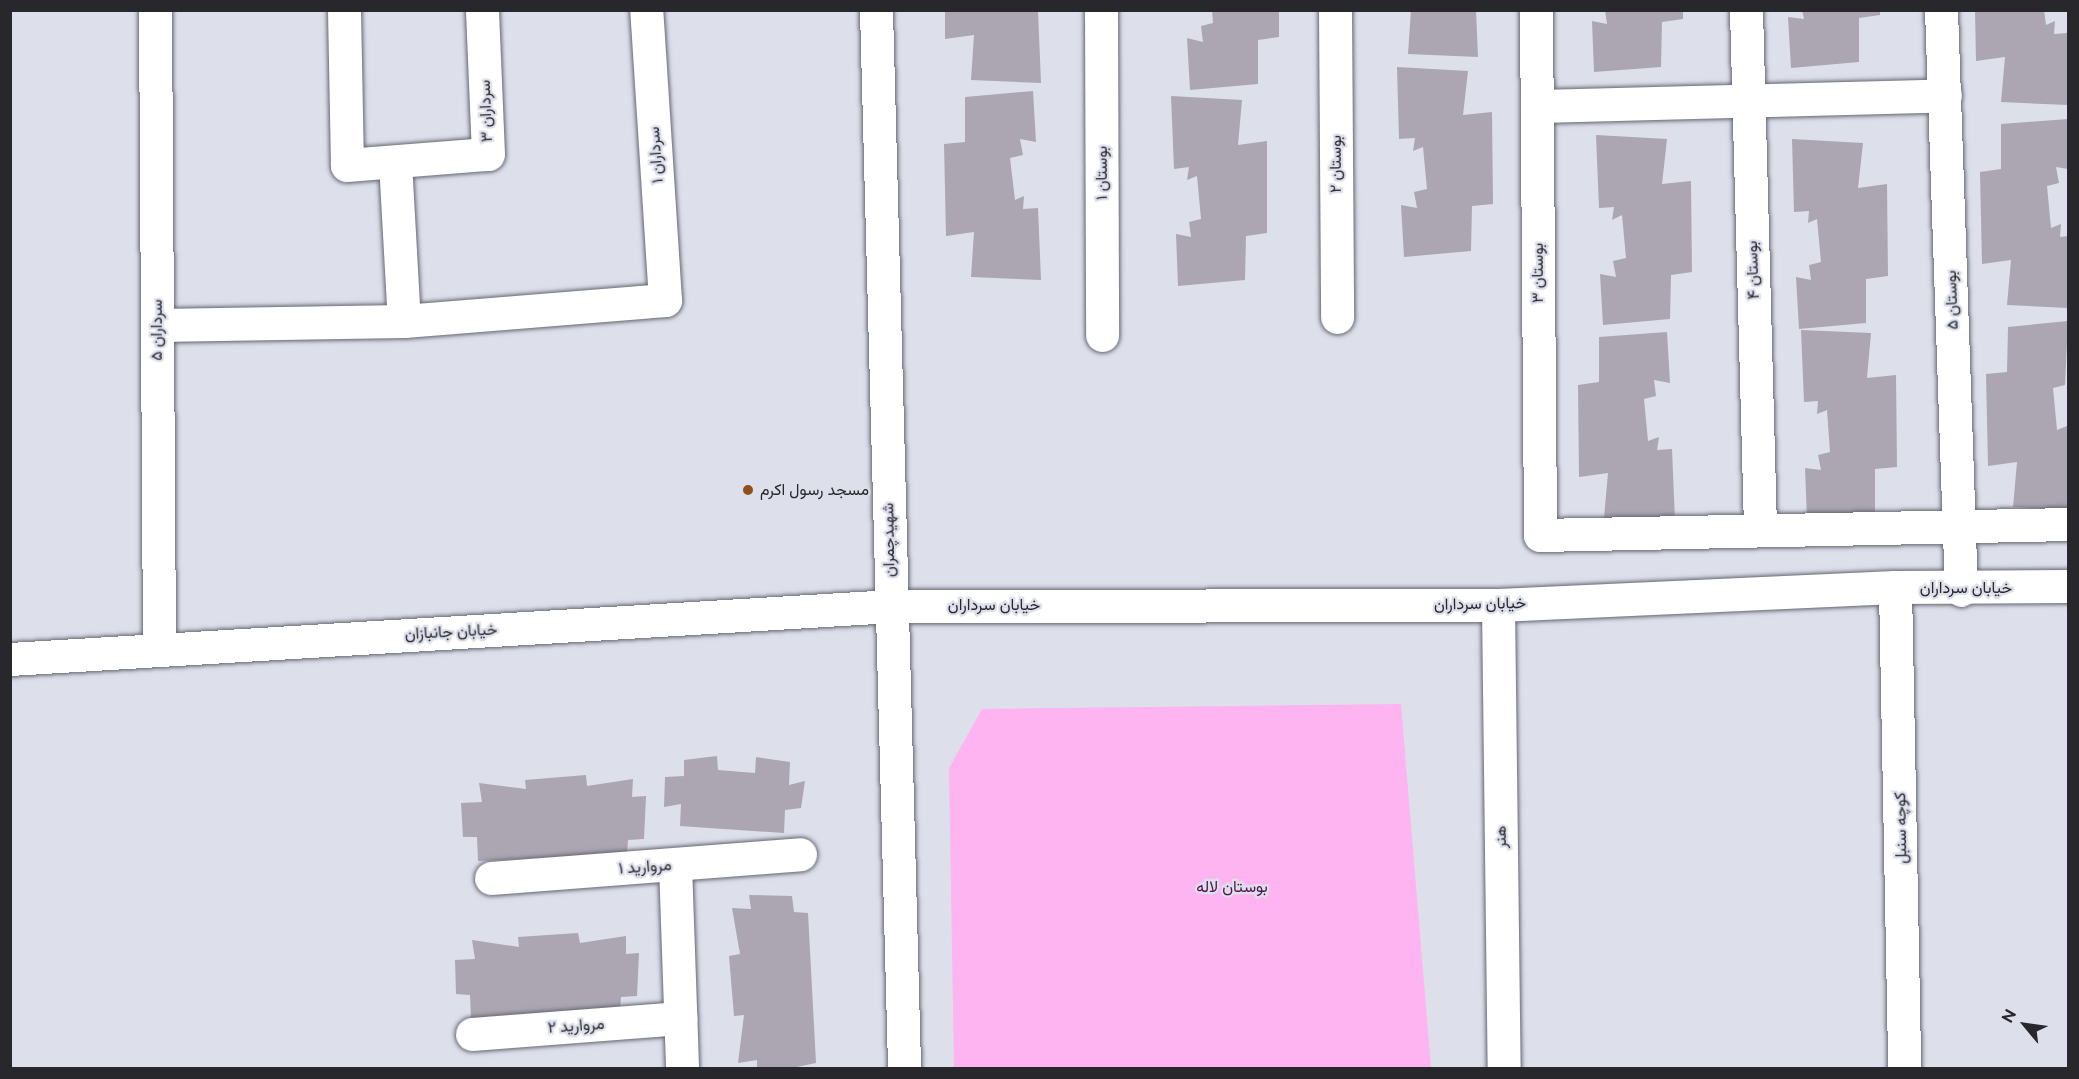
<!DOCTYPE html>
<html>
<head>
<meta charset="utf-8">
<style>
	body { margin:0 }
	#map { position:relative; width:2079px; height:1079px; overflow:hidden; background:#dddfeb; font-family:Raleway,Vazirmatn,sans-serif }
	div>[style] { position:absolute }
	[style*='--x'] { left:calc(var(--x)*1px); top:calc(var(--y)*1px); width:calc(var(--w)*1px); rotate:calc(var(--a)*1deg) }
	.green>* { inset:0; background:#feb4f1 }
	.building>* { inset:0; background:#aba6b2 }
	.roads { filter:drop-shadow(0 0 2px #656772) drop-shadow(0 0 2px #656772) }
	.minor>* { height:33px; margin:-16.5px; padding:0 16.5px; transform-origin:16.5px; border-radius:16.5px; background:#fff }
	.dots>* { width:16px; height:16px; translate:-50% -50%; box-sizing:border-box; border:3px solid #dddfeb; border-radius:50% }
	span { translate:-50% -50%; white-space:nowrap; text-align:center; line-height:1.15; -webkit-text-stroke:4.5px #dddfeb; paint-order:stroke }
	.street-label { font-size:16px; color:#27272c }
	.poi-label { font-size:16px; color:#27272c }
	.left { translate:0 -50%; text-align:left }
	.park-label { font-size:16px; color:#52114b }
	.frame { position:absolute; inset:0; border:12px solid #27272c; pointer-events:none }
	.north { position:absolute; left:1995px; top:995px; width:60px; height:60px; -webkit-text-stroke:4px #dddfeb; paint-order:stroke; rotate:299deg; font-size:16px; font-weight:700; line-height:24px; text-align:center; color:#27272c }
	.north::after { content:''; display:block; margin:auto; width:21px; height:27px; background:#27272c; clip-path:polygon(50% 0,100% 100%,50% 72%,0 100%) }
</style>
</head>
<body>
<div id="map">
	<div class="green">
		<div style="clip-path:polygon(1401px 704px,1431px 1068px,954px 1068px,949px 768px,982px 709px)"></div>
	</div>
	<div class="building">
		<div style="clip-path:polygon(945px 10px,1038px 11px,1041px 83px,971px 80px,974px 35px,945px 39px)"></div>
		<div style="clip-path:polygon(1212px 10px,1279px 10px,1279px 37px,1258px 40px,1258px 84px,1190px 90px,1187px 38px,1203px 42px,1201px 26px,1213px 23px)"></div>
		<div style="clip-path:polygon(1411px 10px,1476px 10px,1478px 57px,1408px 54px)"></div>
		<div style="clip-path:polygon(1605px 10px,1683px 10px,1683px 19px,1662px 22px,1661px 67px,1594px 72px,1592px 21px,1607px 24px)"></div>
		<div style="clip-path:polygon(1802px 10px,1880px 10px,1880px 15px,1859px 18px,1859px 62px,1791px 68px,1788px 17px,1804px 19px)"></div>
		<div style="clip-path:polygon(1975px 10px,2044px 10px,2046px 25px,2055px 21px,2054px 34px,2068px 33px,2068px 105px,2001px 102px,2005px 57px,1976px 61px)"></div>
		<div style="clip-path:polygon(1397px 67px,1468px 71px,1463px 115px,1492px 112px,1493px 204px,1472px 206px,1471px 251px,1404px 257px,1401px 205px,1417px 208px,1414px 192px,1427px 189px,1423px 147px,1413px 151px,1415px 138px,1399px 139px)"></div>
		<div style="clip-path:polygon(1033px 91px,1036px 142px,1020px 139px,1023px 155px,1010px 158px,1015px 200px,1024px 196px,1023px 209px,1038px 208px,1041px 280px,971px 277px,974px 232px,946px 236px,944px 144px,965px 142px,965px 97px)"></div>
		<div style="clip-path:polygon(1171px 96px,1242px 100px,1238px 145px,1267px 141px,1267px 233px,1246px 236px,1245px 280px,1178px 286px,1176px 234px,1191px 237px,1189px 222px,1201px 219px,1197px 176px,1187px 180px,1189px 167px,1174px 169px)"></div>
		<div style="clip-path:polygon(2068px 119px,2068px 169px,2056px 167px,2059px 183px,2047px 186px,2051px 228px,2061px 224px,2060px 237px,2068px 236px,2068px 308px,2007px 305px,2011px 260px,1982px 264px,1980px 172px,2001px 169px,2001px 124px)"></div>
		<div style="clip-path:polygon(1596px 135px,1667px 139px,1662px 184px,1691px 181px,1692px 272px,1671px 275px,1670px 319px,1603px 325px,1600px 274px,1616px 277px,1613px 261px,1626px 258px,1622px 215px,1612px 220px,1614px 207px,1599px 208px)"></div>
		<div style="clip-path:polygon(1792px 139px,1863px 143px,1858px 188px,1887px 184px,1888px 276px,1866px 279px,1866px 323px,1799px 329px,1796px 277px,1811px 280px,1809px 265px,1821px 262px,1817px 219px,1808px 223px,1809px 211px,1794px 212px)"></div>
		<div style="clip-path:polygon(2068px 321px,2065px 385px,2053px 388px,2057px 430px,2067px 426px,2068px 439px,2068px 510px,2013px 507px,2017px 462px,1988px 466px,1986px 374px,2007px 372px,2008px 327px)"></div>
		<div style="clip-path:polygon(1801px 330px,1871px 333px,1867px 378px,1896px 375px,1897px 467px,1875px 469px,1875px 514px,1807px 519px,1805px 468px,1821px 470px,1818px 455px,1830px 452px,1827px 410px,1817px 414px,1818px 401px,1804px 402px)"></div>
		<div style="clip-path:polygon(1667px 332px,1670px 383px,1654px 380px,1656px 396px,1644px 399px,1648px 441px,1659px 437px,1657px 450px,1672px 449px,1675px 521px,1604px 518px,1608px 473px,1579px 477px,1578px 385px,1599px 382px,1599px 337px)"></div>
		<div style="clip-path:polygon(717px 756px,718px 770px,755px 773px,756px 757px,790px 762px,789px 785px,805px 781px,801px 808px,785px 810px,784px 833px,680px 826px,681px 804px,664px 807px,665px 777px,684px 776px,684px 760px)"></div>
		<div style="clip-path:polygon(586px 775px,587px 786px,633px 779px,632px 797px,646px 796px,644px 839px,628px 840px,627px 854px,478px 861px,477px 837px,463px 837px,461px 803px,482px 802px,479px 783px,526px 789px,525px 780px)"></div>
		<div style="clip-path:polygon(749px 895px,792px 896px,794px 912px,808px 913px,816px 1063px,792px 1068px,757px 1068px,757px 1060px,738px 1063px,744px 1015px,734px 1016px,729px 956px,740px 954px,732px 908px,751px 909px)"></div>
		<div style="clip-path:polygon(578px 933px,580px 943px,626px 936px,626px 954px,639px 953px,637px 996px,621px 997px,620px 1011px,471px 1018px,470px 995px,456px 994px,455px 960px,475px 959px,472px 940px,519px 947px,518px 937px)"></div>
	</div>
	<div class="roads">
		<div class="minor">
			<div style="--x:155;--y:10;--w:640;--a:89.64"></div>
			<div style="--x:344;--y:10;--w:155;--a:88.9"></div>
			<div style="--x:347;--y:165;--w:141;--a:-4.5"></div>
			<div style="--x:488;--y:154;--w:144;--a:-92.4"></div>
			<div style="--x:876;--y:10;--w:1058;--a:88.48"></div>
			<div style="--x:1101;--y:10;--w:325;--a:89.8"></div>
			<div style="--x:1335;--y:10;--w:307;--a:89.6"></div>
			<div style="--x:1536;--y:10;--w:525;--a:89.56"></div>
			<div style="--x:1540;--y:535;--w:528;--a:-1.19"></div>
			<div style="--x:1746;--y:10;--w:519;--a:88.45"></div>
			<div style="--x:1941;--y:10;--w:580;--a:88.03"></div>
			<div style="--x:1537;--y:106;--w:408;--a:-1.5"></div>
			<div style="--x:395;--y:162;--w:159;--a:86.8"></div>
			<div style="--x:157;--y:325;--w:247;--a:-0.9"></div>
			<div style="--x:404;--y:321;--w:262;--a:-4.6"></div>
			<div style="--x:665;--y:300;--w:291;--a:-93.7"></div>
			<div style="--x:1895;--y:587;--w:481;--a:88.9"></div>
			<div style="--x:1498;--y:605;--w:463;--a:89.3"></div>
			<div style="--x:10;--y:659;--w:883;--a:-3.44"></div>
			<div style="--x:891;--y:606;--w:607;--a:-0.09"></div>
			<div style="--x:1498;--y:605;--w:397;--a:-2.6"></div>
			<div style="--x:1895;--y:587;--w:173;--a:-0.3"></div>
			<div style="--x:675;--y:865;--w:203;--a:88"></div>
			<div style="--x:491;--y:878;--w:310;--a:-4.4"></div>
			<div style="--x:472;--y:1034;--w:209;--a:-4.4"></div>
		</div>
	</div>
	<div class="dots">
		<div style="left:748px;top:490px;background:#8f4e1b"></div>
	</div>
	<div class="street-label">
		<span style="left:486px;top:111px;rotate:-92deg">سرداران ۳</span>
		<span style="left:656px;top:155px;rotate:-94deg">سرداران ۱</span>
		<span style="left:1336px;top:164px;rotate:-90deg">بوستان ۲</span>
		<span style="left:1102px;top:173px;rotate:-90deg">بوستان ۱</span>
		<span style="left:1753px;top:270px;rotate:-92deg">بوستان ۴</span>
		<span style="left:1538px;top:273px;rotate:-90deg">بوستان ۳</span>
		<span style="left:1952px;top:300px;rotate:-92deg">بوستان ۵</span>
		<span style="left:157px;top:330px;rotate:-90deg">سرداران ۵</span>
		<span style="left:889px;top:540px;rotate:-91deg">شهیدچمران</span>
		<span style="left:1966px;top:588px">خیابان سرداران</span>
		<span style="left:1480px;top:604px;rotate:-1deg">خیابان سرداران</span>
		<span style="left:994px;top:605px">خیابان سرداران</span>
		<span style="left:451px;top:632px;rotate:-3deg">خیابان جانبازان</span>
		<span style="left:1901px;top:828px;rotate:-91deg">کوچه سنبل</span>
		<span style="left:1501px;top:837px;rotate:-91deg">هنر</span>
		<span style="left:645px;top:867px;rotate:-4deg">مروارید ۱</span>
		<span style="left:576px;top:1026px;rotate:-4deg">مروارید ۲</span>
	</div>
	<div class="poi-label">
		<span class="left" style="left:760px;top:490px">مسجد رسول اکرم</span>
	</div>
	<div class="park-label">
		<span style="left:1232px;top:887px">بوستان لاله</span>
	</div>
	<div class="frame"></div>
	<div class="north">N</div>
</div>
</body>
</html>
